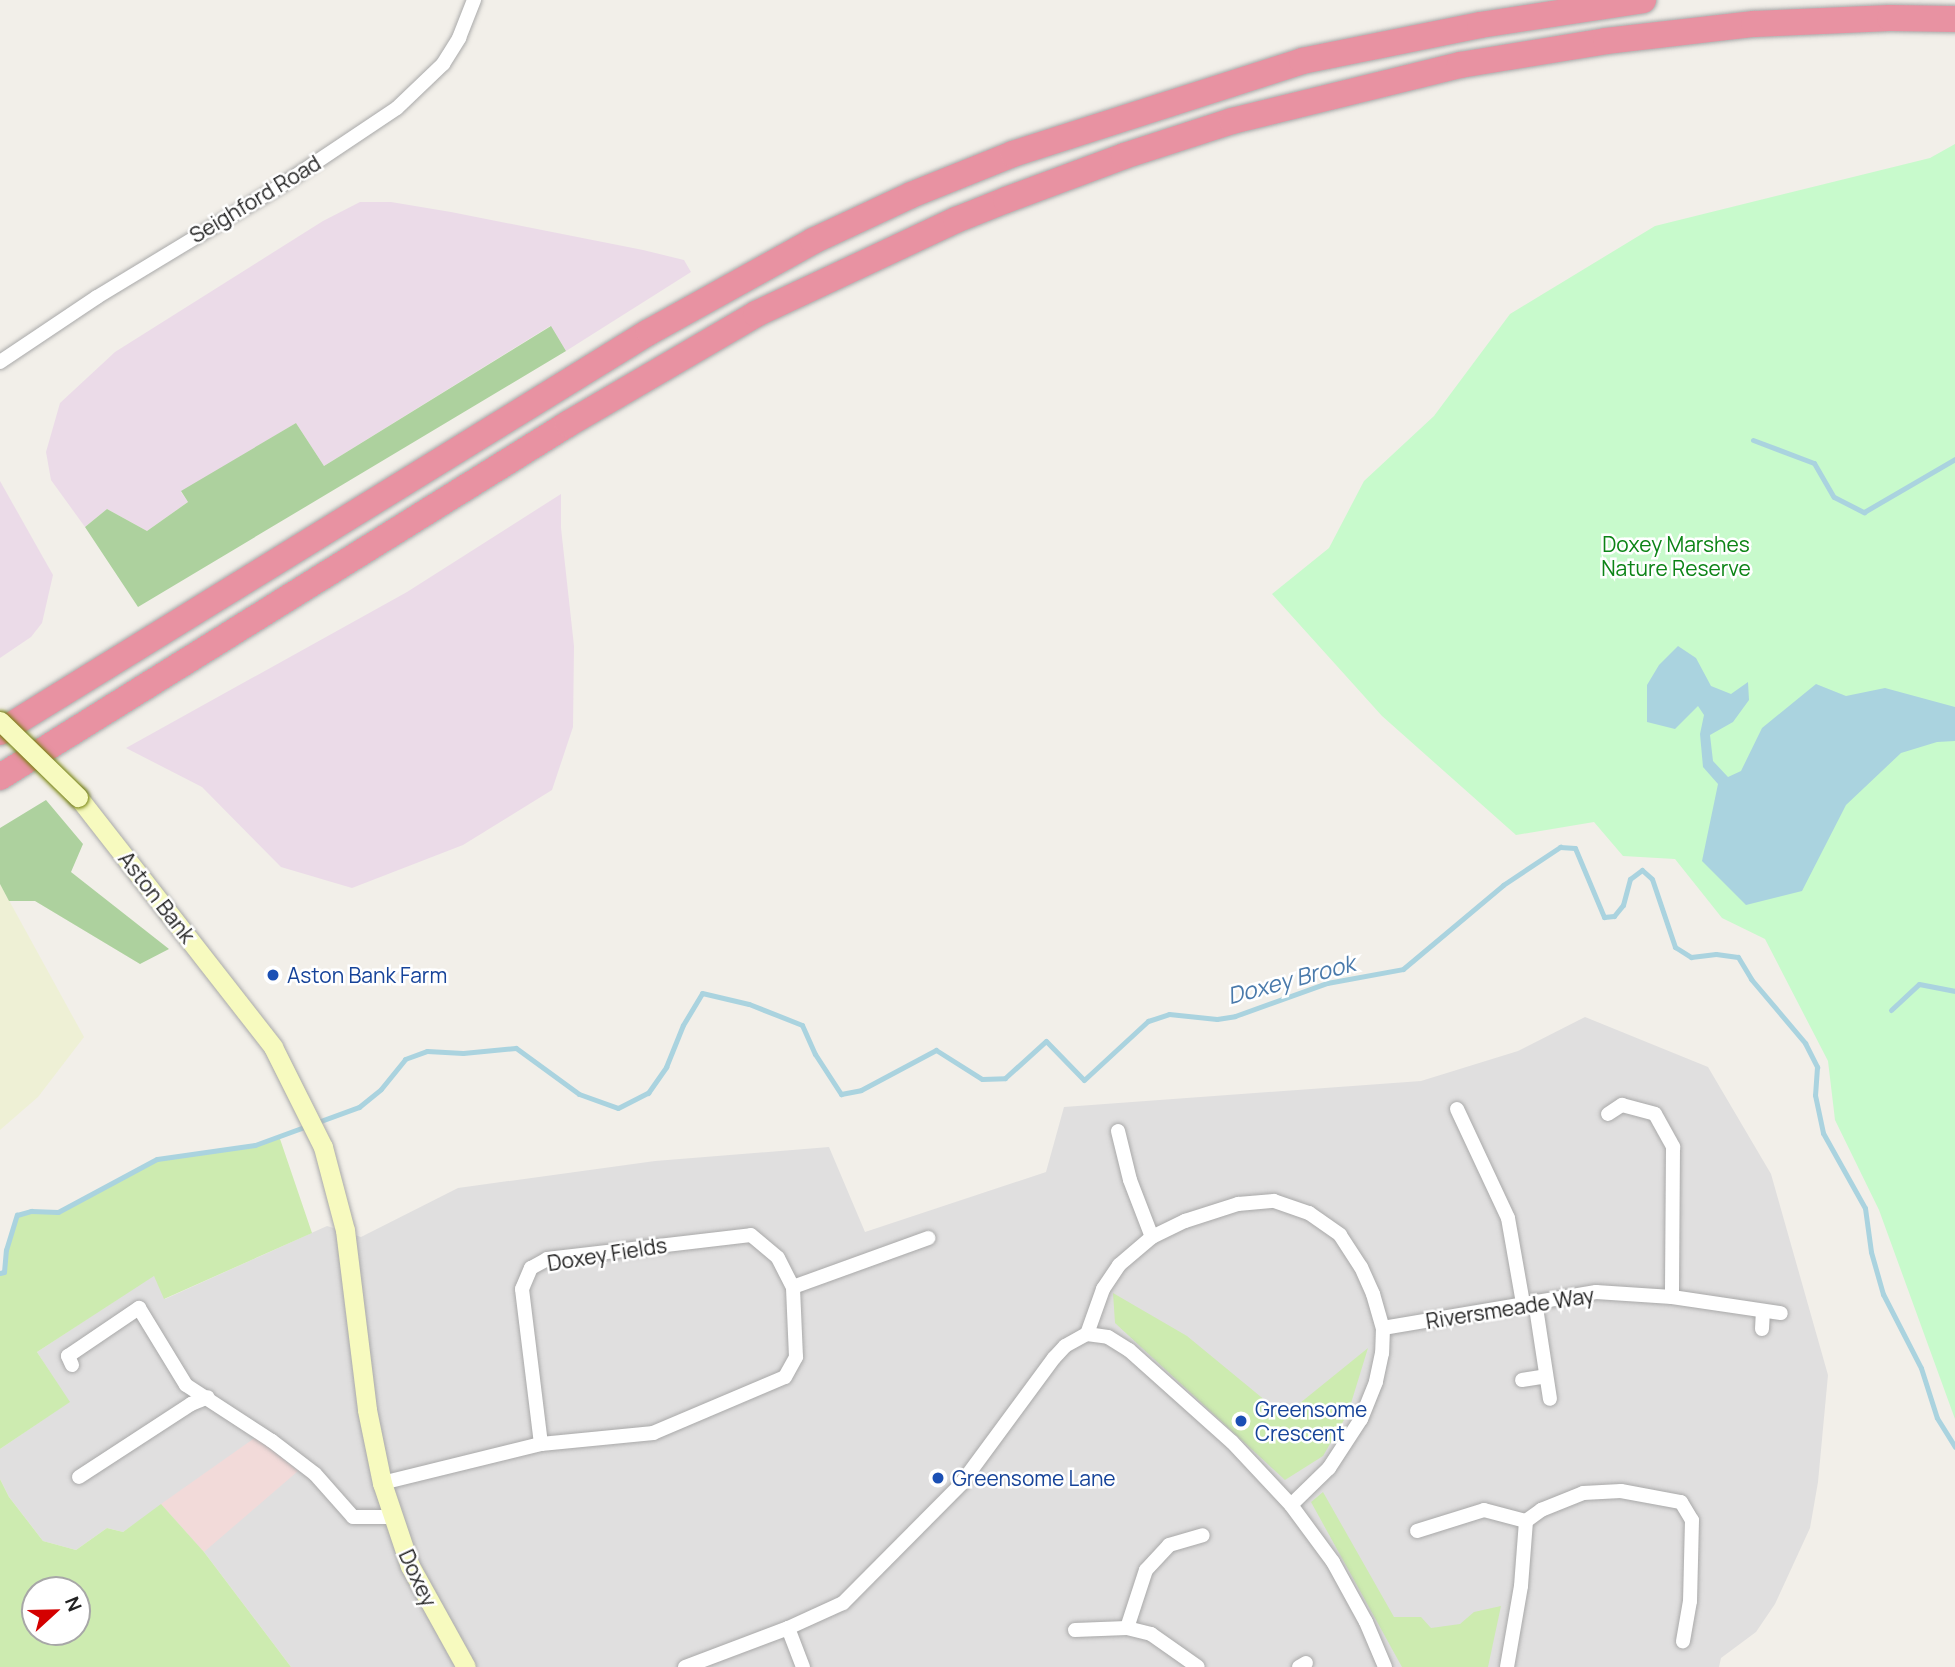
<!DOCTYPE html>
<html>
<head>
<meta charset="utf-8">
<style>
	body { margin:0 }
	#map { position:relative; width:1955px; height:1667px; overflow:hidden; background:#f2efe9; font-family:Manrope,sans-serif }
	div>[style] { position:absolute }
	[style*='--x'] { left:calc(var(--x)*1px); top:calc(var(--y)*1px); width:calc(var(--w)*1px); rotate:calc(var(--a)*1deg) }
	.residential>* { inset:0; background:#e0dfdf }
	.commercial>* { inset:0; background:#f2dad9 }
	.industrial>* { inset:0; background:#ebdbe8 }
	.farmland>* { inset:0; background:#eef0d5 }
	.grass>* { inset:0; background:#cdebb0 }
	.forest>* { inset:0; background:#add19e }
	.park>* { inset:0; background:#c8facc }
	.water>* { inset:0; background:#aad3df }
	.stream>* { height:5px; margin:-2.5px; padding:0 2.5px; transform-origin:2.5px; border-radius:2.5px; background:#aad3df }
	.roads { filter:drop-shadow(0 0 2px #a9a9a9) drop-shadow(0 0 2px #a9a9a9) }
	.street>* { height:14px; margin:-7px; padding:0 7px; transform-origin:7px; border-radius:7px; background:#fff }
	.secondary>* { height:19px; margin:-9.5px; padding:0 9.5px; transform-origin:9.5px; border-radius:9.5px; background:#f7fabf }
	.highway>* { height:26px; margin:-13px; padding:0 13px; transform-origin:13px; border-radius:13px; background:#e892a2 }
	.bridges { filter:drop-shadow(0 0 2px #707d05) drop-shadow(0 0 2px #707d05) }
	.secondary-bridge>* { height:19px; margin:-9.5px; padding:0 9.5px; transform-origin:9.5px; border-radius:9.5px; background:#f7fabf }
	.dots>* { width:19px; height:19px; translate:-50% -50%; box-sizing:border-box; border:4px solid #fff; border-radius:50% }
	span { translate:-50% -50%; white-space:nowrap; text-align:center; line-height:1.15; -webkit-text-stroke:5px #fff; paint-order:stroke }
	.street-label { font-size:21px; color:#222 }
	.park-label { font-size:21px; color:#0c8416 }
	.transit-label { font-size:21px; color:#164399 }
	.left { translate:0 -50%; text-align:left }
	.water-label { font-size:23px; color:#4a7aab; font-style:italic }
	.north { position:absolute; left:21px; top:1576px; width:70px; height:70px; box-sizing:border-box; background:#fff; border:2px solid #a7a7a7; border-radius:50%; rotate:68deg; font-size:19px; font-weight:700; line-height:28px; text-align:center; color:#222 }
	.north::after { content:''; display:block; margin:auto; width:24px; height:32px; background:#d40000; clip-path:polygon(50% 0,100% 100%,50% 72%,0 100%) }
</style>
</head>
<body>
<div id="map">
	<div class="residential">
		<div style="clip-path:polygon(1585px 1017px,1708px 1067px,1771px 1174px,1828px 1375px,1818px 1482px,1810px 1528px,1775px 1604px,1756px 1632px,1721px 1658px,1719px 1667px,291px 1667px,204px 1552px,162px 1505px,123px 1532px,107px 1528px,76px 1550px,43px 1541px,9px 1497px,0 1479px,0 1449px,69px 1402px,37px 1352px,154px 1275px,165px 1299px,327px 1226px,361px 1237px,458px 1188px,655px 1161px,829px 1147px,865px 1232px,1046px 1172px,1064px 1107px,1421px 1081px,1518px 1051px)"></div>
	</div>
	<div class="commercial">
		<div style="clip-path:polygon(256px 1437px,298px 1471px,204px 1552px,161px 1504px)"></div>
	</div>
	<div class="industrial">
		<div style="clip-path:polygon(360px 202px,391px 202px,451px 212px,643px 250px,684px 260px,691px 272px,566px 351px,550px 326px,324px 466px,296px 423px,181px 492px,188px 502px,147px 531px,107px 509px,85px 527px,51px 480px,46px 452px,60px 403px,115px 352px,323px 221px)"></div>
		<div style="clip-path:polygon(0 481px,53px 575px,42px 623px,31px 637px,0 658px)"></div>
		<div style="clip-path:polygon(561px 494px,561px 528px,574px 646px,573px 727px,552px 790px,463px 845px,352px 888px,281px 867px,202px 787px,126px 748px,407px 592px)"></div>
	</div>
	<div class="farmland">
		<div style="clip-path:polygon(0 884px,84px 1037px,38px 1097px,0 1130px)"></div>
	</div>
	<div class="grass">
		<div style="clip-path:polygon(279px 1136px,312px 1233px,164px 1299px,154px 1276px,37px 1352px,70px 1402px,0 1449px,0 1273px,4px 1271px,6px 1250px,17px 1215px,31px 1211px,58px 1212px,157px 1159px,255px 1145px)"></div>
		<div style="clip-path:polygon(1113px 1293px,1187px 1336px,1284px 1416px,1368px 1348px,1348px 1413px,1323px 1456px,1285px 1480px,1115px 1323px)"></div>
		<div style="clip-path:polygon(evenodd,0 1479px,9px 1497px,43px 1541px,76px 1550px,107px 1528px,123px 1532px,161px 1504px,204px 1552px,291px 1667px,0 1667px,0 1479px,35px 1590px,77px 1590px,77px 1632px,35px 1632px,35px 1590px)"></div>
		<div style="clip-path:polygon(1323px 1492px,1394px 1617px,1421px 1617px,1431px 1628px,1460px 1624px,1474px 1612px,1501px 1606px,1488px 1667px,1402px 1667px,1311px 1502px)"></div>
	</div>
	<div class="forest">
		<div style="clip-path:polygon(551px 326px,566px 351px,138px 607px,85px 527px,107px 509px,147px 531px,188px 502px,181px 491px,296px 423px,324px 466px)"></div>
		<div style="clip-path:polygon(46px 800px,83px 844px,71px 872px,169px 949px,140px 964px,35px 901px,9px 901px,0 884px,0 828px)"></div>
	</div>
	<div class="park">
		<div style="clip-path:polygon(1955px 144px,1955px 1419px,1879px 1210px,1835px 1120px,1828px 1061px,1765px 939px,1722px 918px,1675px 859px,1623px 856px,1594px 822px,1516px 835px,1382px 716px,1272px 594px,1329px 548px,1364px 481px,1434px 416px,1510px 314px,1655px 226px,1930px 158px)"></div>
	</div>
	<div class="water">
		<div style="clip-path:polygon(1678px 646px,1696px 658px,1711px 686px,1731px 694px,1748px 682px,1749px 700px,1733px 722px,1710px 735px,1713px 761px,1728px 777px,1741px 771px,1762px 728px,1816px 684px,1846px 696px,1885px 688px,1955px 707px,1955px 741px,1937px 742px,1901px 753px,1846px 805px,1802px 891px,1746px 905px,1702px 861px,1718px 784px,1703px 767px,1700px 734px,1704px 715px,1698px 706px,1675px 729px,1647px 722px,1647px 685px,1659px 665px)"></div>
	</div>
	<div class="stream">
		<div style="--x:1753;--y:440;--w:65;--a:20.7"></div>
		<div style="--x:1814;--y:463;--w:39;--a:60"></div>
		<div style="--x:1834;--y:497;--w:34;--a:27"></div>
		<div style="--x:1864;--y:512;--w:105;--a:-30.2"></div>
		<div style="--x:1891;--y:1010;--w:38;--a:-43"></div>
		<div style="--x:1919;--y:984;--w:37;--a:11"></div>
		<div style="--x:0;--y:1273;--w:4;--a:-14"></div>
		<div style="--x:4;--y:1272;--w:22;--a:-85"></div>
		<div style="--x:6;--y:1250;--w:37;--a:-73"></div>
		<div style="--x:17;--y:1215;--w:15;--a:-16"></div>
		<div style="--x:31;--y:1211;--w:27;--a:2"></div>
		<div style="--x:58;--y:1212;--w:112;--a:-28.2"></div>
		<div style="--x:157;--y:1159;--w:99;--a:-8.1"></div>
		<div style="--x:255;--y:1145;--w:111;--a:-20.1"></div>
		<div style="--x:359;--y:1107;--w:28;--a:-39"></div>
		<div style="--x:381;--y:1089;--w:38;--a:-51"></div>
		<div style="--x:405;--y:1059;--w:23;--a:-20"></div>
		<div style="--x:427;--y:1051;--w:36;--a:3"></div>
		<div style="--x:463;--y:1053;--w:53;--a:-5.4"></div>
		<div style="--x:516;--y:1048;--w:78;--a:36.1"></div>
		<div style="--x:579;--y:1094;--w:41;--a:19.7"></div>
		<div style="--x:618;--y:1108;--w:34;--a:-27"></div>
		<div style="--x:648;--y:1093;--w:32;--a:-55"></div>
		<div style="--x:666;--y:1067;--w:45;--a:-68"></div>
		<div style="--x:683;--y:1025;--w:37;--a:-59"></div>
		<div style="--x:702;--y:993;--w:48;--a:13.2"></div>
		<div style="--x:749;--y:1004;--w:57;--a:21.6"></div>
		<div style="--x:802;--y:1025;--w:32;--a:66"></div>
		<div style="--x:815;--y:1054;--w:48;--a:57"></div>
		<div style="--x:841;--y:1094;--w:20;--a:-11"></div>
		<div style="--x:861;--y:1090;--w:85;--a:-28.1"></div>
		<div style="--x:936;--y:1050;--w:54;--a:32.2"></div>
		<div style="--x:982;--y:1079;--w:23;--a:-2"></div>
		<div style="--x:1005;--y:1078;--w:55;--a:-42.1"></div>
		<div style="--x:1046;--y:1041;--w:54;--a:45.7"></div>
		<div style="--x:1084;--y:1080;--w:87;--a:-42.7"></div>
		<div style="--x:1148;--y:1021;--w:22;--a:-18"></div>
		<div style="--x:1169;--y:1014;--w:48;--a:5.9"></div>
		<div style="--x:1217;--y:1019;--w:18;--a:-9"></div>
		<div style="--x:1235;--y:1016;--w:98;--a:-19.7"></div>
		<div style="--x:1327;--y:983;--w:77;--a:-10.4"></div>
		<div style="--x:1403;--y:969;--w:131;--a:-40"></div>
		<div style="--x:1503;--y:885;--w:69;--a:-33.7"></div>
		<div style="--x:1560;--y:847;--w:15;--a:4"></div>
		<div style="--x:1575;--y:848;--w:75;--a:67.2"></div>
		<div style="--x:1604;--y:917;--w:10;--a:-6"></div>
		<div style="--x:1614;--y:916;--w:14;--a:-51"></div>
		<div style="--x:1623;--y:905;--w:27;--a:-75"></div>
		<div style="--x:1630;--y:879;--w:15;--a:-37"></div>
		<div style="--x:1642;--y:870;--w:13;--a:42"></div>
		<div style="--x:1652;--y:879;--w:72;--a:71.3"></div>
		<div style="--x:1675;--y:947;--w:19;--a:32"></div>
		<div style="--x:1691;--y:957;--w:25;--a:-7"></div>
		<div style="--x:1716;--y:954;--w:22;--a:8"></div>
		<div style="--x:1738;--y:957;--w:26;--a:59"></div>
		<div style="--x:1751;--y:979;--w:84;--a:49.8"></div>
		<div style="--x:1805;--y:1043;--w:27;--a:63"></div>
		<div style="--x:1817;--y:1067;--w:28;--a:94"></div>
		<div style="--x:1815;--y:1095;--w:39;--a:78"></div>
		<div style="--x:1823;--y:1133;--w:86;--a:60.8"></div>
		<div style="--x:1865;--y:1208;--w:44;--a:82.2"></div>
		<div style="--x:1871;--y:1252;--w:44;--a:74.1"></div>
		<div style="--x:1883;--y:1294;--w:83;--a:62.8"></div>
		<div style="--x:1921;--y:1368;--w:52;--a:72.3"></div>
		<div style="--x:1937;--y:1418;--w:34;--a:58"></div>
	</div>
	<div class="roads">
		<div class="street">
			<div style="--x:0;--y:362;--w:117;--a:-33.8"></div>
			<div style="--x:97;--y:297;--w:216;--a:-31.2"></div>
			<div style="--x:282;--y:185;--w:138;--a:-33.8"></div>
			<div style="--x:397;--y:108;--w:64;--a:-43.7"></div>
			<div style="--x:443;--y:64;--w:31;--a:-58"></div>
			<div style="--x:459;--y:38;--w:41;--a:-68.5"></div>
			<div style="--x:1457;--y:1109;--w:120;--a:64.9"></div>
			<div style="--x:1508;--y:1218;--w:86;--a:80"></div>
			<div style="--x:1608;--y:1114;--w:17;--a:-33"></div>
			<div style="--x:1622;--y:1105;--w:34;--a:15"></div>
			<div style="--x:1655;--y:1114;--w:38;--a:61"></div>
			<div style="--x:1673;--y:1147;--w:150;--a:90.4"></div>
			<div style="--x:1118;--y:1131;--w:50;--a:76.2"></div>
			<div style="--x:1130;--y:1180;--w:61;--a:68.9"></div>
			<div style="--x:1535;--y:1301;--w:99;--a:81.3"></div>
			<div style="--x:1383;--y:1328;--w:216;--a:-9.6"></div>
			<div style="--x:1596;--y:1292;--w:76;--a:3.8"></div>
			<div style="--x:1672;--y:1297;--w:110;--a:8.4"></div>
			<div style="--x:1762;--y:1329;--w:18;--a:-87"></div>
			<div style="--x:1087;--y:1334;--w:48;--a:-70.4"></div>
			<div style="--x:1103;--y:1289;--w:29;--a:-56"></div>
			<div style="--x:1119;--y:1265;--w:43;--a:-40.3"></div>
			<div style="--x:1152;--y:1237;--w:37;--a:-26"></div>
			<div style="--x:1185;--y:1221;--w:56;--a:-17.8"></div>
			<div style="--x:1238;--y:1204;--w:36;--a:-5"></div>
			<div style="--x:1274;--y:1201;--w:37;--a:19"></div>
			<div style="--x:1309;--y:1213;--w:38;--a:35"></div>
			<div style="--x:1340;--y:1235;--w:38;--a:57"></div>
			<div style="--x:1361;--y:1267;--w:30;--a:66"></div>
			<div style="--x:1373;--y:1294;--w:35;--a:74"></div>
			<div style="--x:1383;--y:1328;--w:25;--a:92"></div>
			<div style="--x:1382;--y:1353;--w:30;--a:102"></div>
			<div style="--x:1376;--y:1382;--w:40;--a:112"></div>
			<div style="--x:1361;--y:1419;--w:59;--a:123.1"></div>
			<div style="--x:1329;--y:1468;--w:53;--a:135.8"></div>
			<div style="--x:72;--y:1365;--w:10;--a:-114"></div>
			<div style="--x:68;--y:1356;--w:86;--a:-34.1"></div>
			<div style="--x:139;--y:1308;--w:90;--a:58.6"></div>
			<div style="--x:186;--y:1385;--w:103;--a:33.1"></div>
			<div style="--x:272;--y:1441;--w:54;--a:37.5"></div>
			<div style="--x:315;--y:1474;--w:57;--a:48.5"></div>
			<div style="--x:353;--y:1517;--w:39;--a:0"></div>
			<div style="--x:1522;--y:1380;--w:24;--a:-9"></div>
			<div style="--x:541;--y:1444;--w:156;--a:-97"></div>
			<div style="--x:522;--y:1289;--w:23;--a:-67"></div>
			<div style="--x:531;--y:1268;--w:18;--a:-29"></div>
			<div style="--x:547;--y:1259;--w:205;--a:-6.7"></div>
			<div style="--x:751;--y:1235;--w:35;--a:40"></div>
			<div style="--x:778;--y:1258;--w:33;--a:63"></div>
			<div style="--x:79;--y:1477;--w:134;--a:-33.1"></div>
			<div style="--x:191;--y:1404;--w:18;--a:-22"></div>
			<div style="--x:382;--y:1483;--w:164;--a:-13.8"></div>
			<div style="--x:541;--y:1444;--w:113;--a:-5.6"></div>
			<div style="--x:653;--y:1433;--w:143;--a:-23"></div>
			<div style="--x:785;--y:1377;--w:23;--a:-61"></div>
			<div style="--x:796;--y:1357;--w:70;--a:-92.5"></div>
			<div style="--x:793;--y:1287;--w:144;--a:-19.9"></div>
			<div style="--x:1417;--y:1531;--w:70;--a:-17.4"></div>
			<div style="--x:1484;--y:1510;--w:43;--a:14.7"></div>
			<div style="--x:788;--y:1628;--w:42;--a:69"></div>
			<div style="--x:1127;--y:1628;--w:61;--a:-71.9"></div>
			<div style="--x:1146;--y:1570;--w:34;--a:-47"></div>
			<div style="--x:1169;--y:1545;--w:35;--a:-16"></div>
			<div style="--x:1075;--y:1630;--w:52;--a:-2.2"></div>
			<div style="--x:1127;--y:1628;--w:25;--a:14"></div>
			<div style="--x:1151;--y:1634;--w:57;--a:35.1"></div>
			<div style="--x:685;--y:1667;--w:110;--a:-20.7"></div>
			<div style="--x:788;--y:1628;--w:60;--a:-24.4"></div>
			<div style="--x:843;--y:1603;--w:168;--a:-45.2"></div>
			<div style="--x:961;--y:1484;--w:157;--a:-53.6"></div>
			<div style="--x:1054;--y:1358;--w:16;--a:-47"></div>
			<div style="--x:1065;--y:1346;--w:25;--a:-29"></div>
			<div style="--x:1087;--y:1334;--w:21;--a:8"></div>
			<div style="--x:1108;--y:1337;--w:25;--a:32"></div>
			<div style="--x:1129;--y:1350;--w:138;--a:41.8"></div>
			<div style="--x:1232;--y:1442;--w:86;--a:46.9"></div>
			<div style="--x:1291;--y:1505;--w:71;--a:53.6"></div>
			<div style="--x:1333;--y:1562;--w:68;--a:61.2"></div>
			<div style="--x:1366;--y:1622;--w:49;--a:67.1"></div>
			<div style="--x:1299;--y:1667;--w:8;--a:-30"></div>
			<div style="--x:1507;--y:1667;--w:82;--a:-80.2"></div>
			<div style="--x:1521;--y:1586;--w:65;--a:-85.6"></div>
			<div style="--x:1526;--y:1521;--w:19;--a:-36"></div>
			<div style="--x:1541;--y:1510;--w:45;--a:-22"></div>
			<div style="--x:1583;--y:1493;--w:38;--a:-3"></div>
			<div style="--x:1621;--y:1491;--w:61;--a:10.4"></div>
			<div style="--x:1681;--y:1502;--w:21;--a:59"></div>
			<div style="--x:1692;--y:1520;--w:81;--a:91.4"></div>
			<div style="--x:1690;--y:1601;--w:41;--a:99.9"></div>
		</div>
		<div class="secondary">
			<div style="--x:78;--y:797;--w:317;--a:52"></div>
			<div style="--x:273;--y:1047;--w:112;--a:63.4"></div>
			<div style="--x:323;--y:1147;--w:86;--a:75.2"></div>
			<div style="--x:345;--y:1230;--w:181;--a:83"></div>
			<div style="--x:367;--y:1410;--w:75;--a:78.4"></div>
			<div style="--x:382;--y:1483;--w:88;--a:71.4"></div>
			<div style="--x:410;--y:1566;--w:115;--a:61"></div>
		</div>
		<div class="highway">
			<div style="--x:0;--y:732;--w:762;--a:-31.65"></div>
			<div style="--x:649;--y:332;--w:188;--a:-29"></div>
			<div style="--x:813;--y:241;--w:108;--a:-25.1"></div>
			<div style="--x:911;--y:195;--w:110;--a:-21.9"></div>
			<div style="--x:1013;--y:154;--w:304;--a:-17.8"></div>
			<div style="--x:1302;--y:61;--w:182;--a:-11.4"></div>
			<div style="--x:1480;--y:25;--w:165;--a:-8.7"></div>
			<div style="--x:0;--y:777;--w:669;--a:-31.86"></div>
			<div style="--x:568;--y:424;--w:218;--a:-30.3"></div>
			<div style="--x:756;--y:314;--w:221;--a:-25.2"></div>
			<div style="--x:956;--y:220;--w:54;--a:-21.8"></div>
			<div style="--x:1006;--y:200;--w:126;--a:-20.4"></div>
			<div style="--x:1124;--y:156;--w:114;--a:-18"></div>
			<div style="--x:1232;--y:121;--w:235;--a:-13.8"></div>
			<div style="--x:1460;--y:65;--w:148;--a:-9.3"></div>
			<div style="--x:1606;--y:41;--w:149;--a:-6.6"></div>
			<div style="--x:1754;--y:24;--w:136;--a:-2.5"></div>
			<div style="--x:1890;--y:18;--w:65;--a:0.9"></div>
		</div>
	</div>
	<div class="bridges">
		<div class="secondary-bridge">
			<div style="--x:0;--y:721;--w:109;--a:44.3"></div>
		</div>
	</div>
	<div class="dots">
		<div style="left:273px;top:975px;background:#1a4fb4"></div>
		<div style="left:1241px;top:1421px;background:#1a4fb4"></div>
		<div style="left:938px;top:1478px;background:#1a4fb4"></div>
	</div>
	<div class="street-label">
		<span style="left:255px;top:199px;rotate:-31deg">Seighford Road</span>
		<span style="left:157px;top:897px;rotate:52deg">Aston Bank</span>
		<span style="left:607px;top:1254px;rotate:-9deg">Doxey Fields</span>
		<span style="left:1510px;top:1308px;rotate:-9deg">Riversmeade Way</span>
		<span style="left:418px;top:1578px;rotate:65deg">Doxey</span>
	</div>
	<div class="park-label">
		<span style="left:1676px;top:556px">Doxey Marshes<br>Nature Reserve</span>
	</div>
	<div class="transit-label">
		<span class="left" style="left:287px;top:975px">Aston Bank Farm</span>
		<span class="left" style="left:1255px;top:1421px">Greensome<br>Crescent</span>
		<span class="left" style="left:952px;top:1478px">Greensome Lane</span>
	</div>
	<div class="water-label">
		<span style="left:1291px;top:979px;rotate:-15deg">Doxey Brook</span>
	</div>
	<div class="north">N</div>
</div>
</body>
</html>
